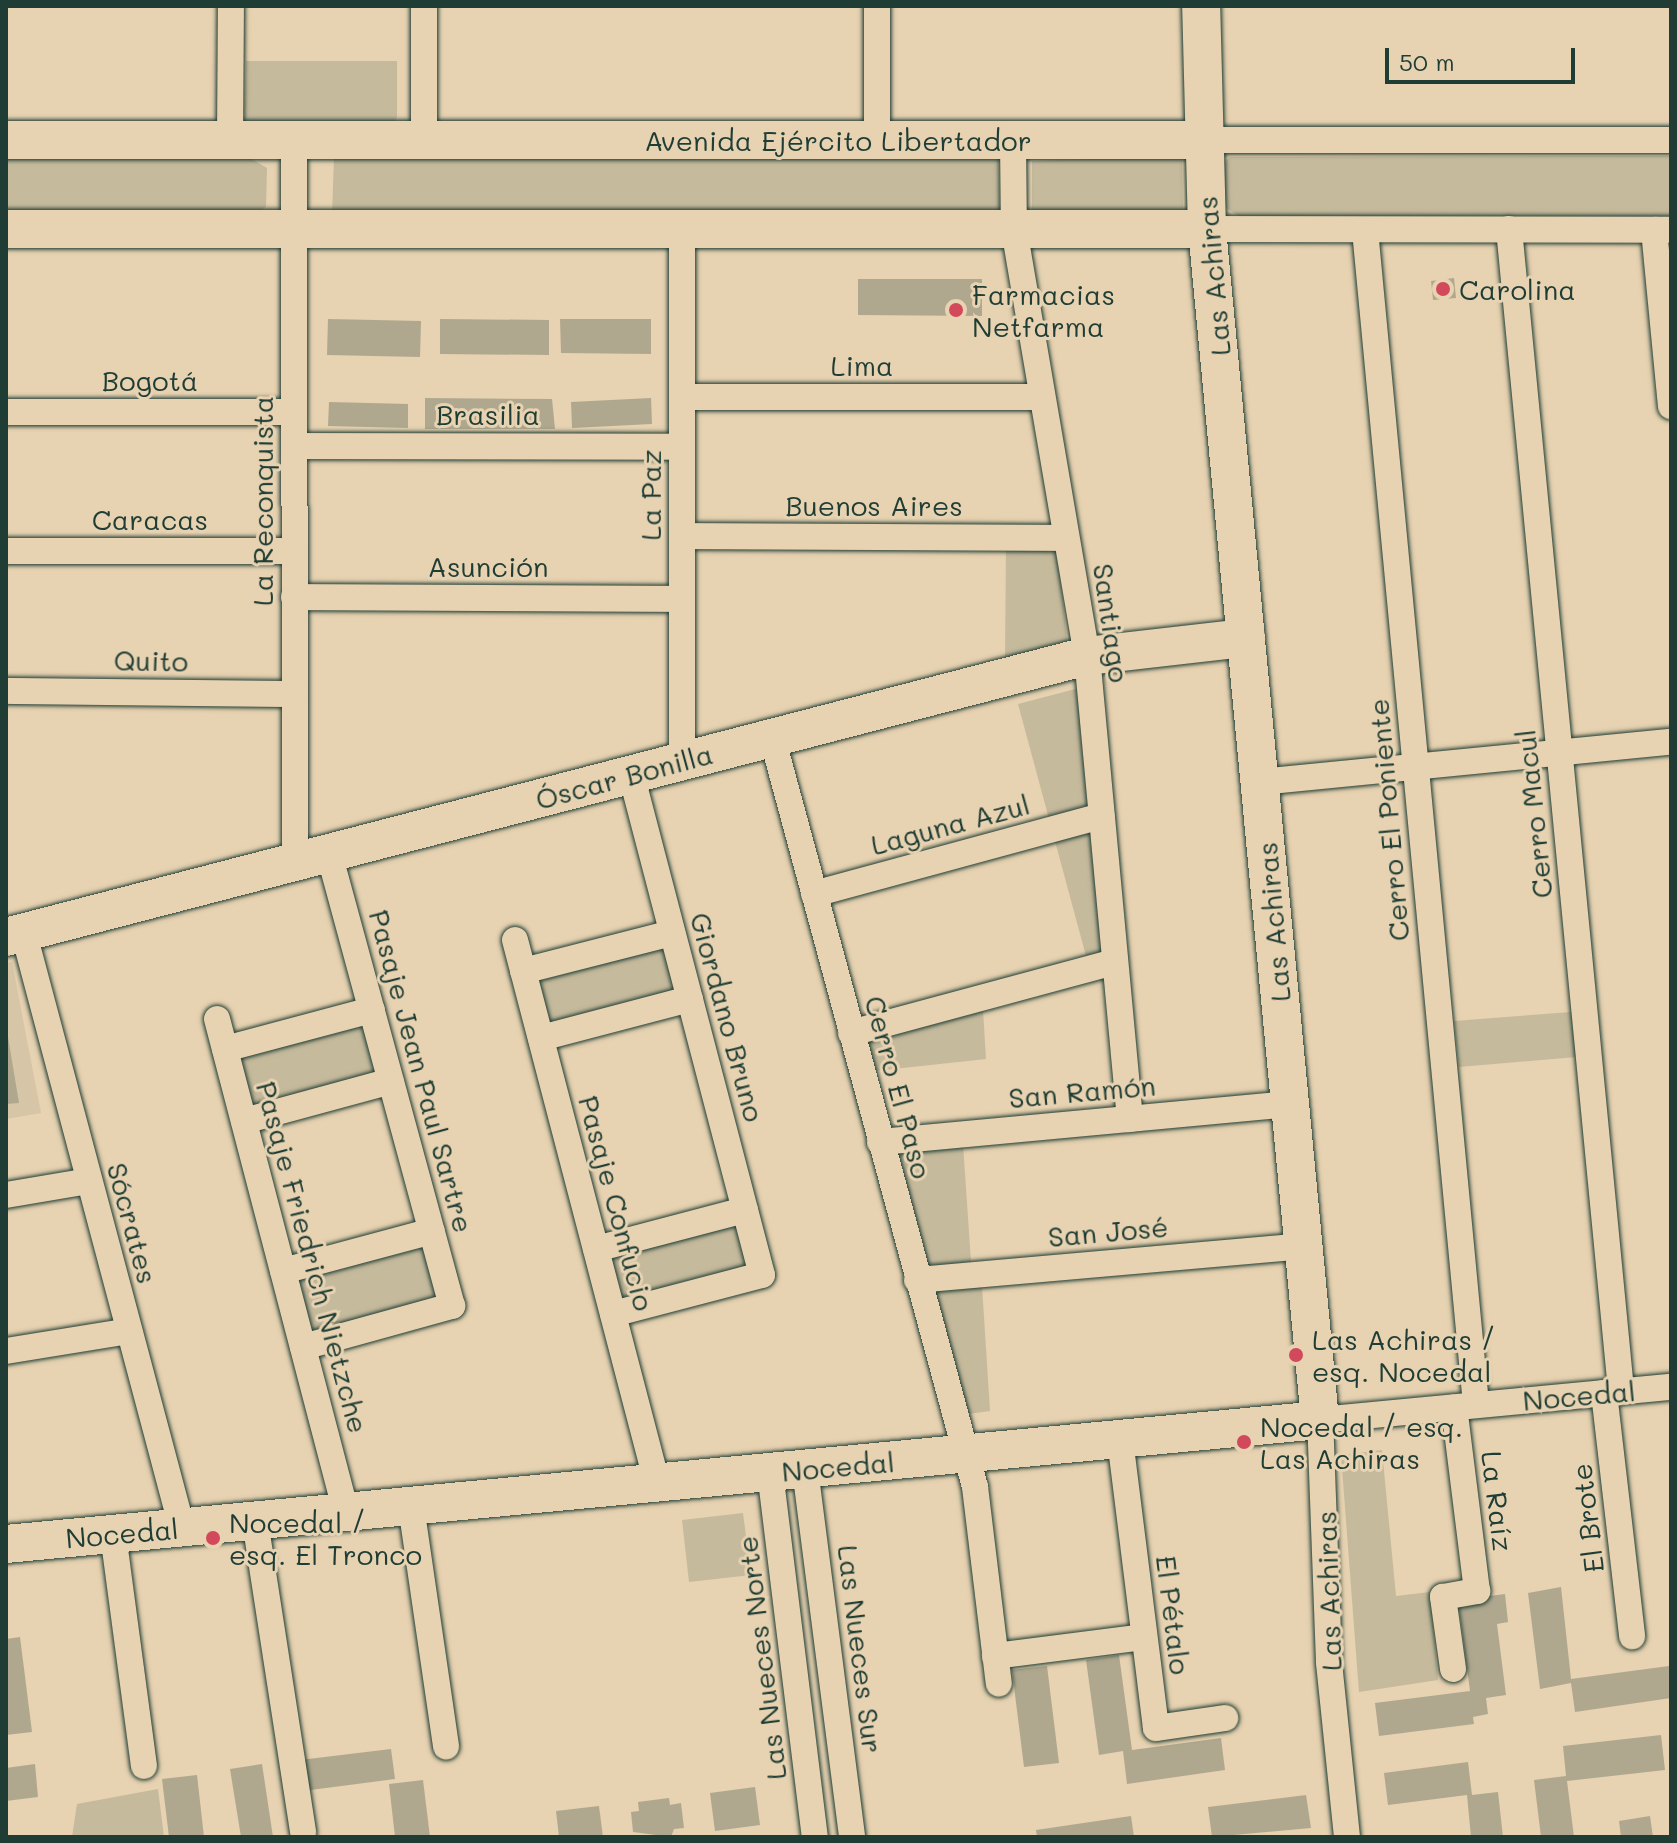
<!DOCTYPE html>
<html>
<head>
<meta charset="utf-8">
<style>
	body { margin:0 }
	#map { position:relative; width:1677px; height:1843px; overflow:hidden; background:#e7d2b1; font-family:Mali,sans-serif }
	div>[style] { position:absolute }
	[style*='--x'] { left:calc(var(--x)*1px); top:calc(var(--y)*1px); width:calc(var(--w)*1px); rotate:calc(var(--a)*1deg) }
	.built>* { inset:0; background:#d6c5a6 }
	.green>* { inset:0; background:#c6ba9c }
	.building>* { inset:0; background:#b0a88e }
	.roads { filter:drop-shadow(0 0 2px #1f3d34) drop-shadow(0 0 2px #1f3d34) }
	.street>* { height:26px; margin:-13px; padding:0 13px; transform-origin:13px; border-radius:13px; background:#e7d2b1 }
	.secondary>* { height:38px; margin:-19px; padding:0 19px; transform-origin:19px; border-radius:19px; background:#e7d2b1 }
	.dots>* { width:22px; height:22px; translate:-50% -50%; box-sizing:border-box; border:4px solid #e7d2b1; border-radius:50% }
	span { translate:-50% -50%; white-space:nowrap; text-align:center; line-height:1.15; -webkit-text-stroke:6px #e7d2b1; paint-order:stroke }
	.street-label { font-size:28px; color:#1f3d34 }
	.poi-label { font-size:28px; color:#1f3d34 }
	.left { translate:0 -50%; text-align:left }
	.frame { position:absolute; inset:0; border:8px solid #1f3d34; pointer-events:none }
	.scale { position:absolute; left:1385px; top:48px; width:190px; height:36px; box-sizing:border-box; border:4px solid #1f3d34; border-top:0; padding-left:10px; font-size:24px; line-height:28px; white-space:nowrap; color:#1f3d34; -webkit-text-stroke:6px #e7d2b1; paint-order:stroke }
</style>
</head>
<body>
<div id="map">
	<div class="built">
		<div style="clip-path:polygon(12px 962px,41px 1113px,6px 1119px,6px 963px)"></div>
	</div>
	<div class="green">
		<div style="clip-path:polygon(246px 61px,397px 61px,397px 117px,391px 130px,244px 133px)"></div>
		<div style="clip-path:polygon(998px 152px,1000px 218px,332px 215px,334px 158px)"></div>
		<div style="clip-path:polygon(6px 156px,247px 156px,267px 168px,266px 207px,246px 220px,6px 218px)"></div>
		<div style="clip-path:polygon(1182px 156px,1183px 215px,1032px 215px,1032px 161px)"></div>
		<div style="clip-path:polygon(1671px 156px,1671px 218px,1242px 218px,1226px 208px,1220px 166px,1230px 157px)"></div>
		<div style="clip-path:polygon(1057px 546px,1067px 641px,1005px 659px,1006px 547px)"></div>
		<div style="clip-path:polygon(1083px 687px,1107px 950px,1086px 956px,1018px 704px)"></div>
		<div style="clip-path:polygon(661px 947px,667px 949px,678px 985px,671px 996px,553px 1026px,545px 1021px,537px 986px,541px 980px)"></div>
		<div style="clip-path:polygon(983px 1010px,986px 1059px,875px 1071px,866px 1039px)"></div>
		<div style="clip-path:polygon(1571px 1012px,1577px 1057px,1459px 1067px,1454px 1021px)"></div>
		<div style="clip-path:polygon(365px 1018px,378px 1075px,250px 1111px,234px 1055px)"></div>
		<div style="clip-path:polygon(963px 1144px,971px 1262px,927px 1268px,895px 1150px)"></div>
		<div style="clip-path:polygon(740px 1222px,753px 1264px,622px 1300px,610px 1257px)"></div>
		<div style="clip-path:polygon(419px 1244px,429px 1249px,443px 1302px,310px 1339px,295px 1286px,303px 1275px)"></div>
		<div style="clip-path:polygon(982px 1286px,990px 1411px,961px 1415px,933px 1292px)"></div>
		<div style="clip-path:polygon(1382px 1450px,1396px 1596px,1430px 1592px,1438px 1680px,1359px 1692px,1341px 1455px)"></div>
		<div style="clip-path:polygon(743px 1513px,751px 1575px,689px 1582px,682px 1520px)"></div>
		<div style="clip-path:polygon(158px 1789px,164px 1837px,72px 1837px,77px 1804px)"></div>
	</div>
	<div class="building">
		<div style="clip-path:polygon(1454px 278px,1456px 298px,1433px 300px,1431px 281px)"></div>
		<div style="clip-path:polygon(858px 279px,982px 279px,982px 316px,858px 315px)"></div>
		<div style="clip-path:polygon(328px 319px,421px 321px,420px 357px,327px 355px)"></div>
		<div style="clip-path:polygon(440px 319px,549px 320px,549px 355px,440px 354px)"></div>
		<div style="clip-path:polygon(560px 319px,651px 319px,651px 354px,561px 353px)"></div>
		<div style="clip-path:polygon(425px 398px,552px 399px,555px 429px,425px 429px)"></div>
		<div style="clip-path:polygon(651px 398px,652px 424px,572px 428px,571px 402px)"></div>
		<div style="clip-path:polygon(329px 402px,408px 404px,408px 428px,328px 426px)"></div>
		<div style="clip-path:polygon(6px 1025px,19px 1103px,6px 1104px)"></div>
		<div style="clip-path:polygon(1561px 1587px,1571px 1679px,1669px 1666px,1671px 1698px,1575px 1712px,1571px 1683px,1540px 1689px,1528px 1593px)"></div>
		<div style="clip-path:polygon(1505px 1594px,1508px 1622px,1497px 1624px,1506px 1695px,1486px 1698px,1488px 1714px,1473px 1717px,1474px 1724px,1379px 1736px,1375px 1703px,1470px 1691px,1458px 1600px)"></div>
		<div style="clip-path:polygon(20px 1637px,32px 1732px,6px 1735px,6px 1639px)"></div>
		<div style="clip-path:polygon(1119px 1655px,1132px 1750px,1221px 1738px,1225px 1770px,1127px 1784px,1123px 1751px,1099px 1755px,1086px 1660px)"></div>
		<div style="clip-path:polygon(1047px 1666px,1059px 1763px,1024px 1767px,1012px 1670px)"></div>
		<div style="clip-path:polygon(1661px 1735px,1665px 1770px,1567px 1781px,1574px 1837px,1541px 1837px,1534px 1780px,1566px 1776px,1563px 1746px)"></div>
		<div style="clip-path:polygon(391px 1749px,395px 1779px,303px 1791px,300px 1760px)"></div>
		<div style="clip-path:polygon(1468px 1762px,1472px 1795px,1498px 1792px,1503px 1837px,1471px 1837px,1467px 1795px,1388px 1805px,1384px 1773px)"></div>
		<div style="clip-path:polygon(35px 1764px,38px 1797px,6px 1801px,6px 1768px)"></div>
		<div style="clip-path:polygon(262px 1764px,273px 1837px,241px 1837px,230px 1769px)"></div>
		<div style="clip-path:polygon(197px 1775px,204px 1837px,169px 1837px,162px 1779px)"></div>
		<div style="clip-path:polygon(423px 1780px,430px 1837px,395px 1837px,389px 1784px)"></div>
		<div style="clip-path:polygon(755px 1787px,760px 1825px,715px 1831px,710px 1793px)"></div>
		<div style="clip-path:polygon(1306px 1795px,1311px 1828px,1212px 1837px,1208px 1807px)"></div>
		<div style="clip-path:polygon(669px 1798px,670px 1805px,681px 1803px,684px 1828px,674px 1829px,671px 1837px,633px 1832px,631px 1812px,639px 1811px,638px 1802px)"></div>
		<div style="clip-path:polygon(599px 1806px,603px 1837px,559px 1837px,556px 1811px)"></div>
		<div style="clip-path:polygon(1131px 1816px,1134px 1837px,1037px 1837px,1036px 1830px)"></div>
		<div style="clip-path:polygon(1650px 1816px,1653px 1837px,1621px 1837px,1619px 1821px)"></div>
	</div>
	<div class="roads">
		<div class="street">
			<div style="--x:424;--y:6;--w:134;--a:90"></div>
			<div style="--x:230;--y:140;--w:134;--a:-89.6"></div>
			<div style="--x:294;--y:140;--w:722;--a:89.92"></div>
			<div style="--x:877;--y:140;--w:134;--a:-90"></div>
			<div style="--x:1013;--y:140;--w:89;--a:89.4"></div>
			<div style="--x:1014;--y:229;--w:433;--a:80.3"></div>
			<div style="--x:1087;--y:656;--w:465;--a:84.7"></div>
			<div style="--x:1202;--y:140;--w:469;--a:0"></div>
			<div style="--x:1207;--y:229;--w:464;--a:0.1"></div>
			<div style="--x:1509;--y:229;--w:1167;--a:84.49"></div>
			<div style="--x:1365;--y:230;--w:1180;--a:84.6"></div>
			<div style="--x:1654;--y:230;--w:177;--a:84.5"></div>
			<div style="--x:682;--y:397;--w:359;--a:0"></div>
			<div style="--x:6;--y:412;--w:288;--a:0"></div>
			<div style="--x:294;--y:446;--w:388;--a:0.1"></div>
			<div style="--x:682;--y:536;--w:384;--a:0.3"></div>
			<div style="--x:6;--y:551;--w:288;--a:0"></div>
			<div style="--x:294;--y:597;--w:388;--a:0.3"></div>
			<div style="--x:6;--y:691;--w:289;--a:0.6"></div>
			<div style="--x:772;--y:737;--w:777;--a:74.85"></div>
			<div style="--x:975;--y:1487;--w:198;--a:83.1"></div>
			<div style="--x:682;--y:761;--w:532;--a:-90"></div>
			<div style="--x:1260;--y:782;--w:413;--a:-5.6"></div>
			<div style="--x:814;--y:894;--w:298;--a:-15.2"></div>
			<div style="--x:24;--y:934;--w:615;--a:75.1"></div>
			<div style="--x:515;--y:940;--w:561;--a:75.34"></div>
			<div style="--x:523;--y:971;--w:154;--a:-14.3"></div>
			<div style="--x:217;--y:1019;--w:510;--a:75.34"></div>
			<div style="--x:851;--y:1033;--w:273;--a:-15.1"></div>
			<div style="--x:541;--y:1038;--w:154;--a:-14.7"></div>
			<div style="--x:225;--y:1049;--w:152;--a:-14.9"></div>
			<div style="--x:244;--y:1121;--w:152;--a:-15.2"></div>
			<div style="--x:880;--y:1142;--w:412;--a:-5.3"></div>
			<div style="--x:6;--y:1195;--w:84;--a:-9.6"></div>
			<div style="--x:596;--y:1249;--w:154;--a:-14.7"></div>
			<div style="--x:283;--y:1271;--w:154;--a:-15"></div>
			<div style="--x:917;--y:1280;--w:388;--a:-5"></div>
			<div style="--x:613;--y:1314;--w:154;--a:-14.7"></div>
			<div style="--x:762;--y:1275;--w:518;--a:-104.65"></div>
			<div style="--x:303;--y:1347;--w:155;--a:-15.4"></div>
			<div style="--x:452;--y:1306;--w:470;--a:-105.2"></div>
			<div style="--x:6;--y:1351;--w:125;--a:-9.2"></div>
			<div style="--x:1604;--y:1393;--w:245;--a:83.4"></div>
			<div style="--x:1120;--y:1439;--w:291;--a:82.9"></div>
			<div style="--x:1156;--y:1728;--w:70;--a:-8.2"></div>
			<div style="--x:805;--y:1469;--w:371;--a:82.7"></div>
			<div style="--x:770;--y:1472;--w:368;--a:83"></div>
			<div style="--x:411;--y:1506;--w:243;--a:81.7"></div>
			<div style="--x:255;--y:1521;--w:315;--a:81.2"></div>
			<div style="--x:113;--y:1534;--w:234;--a:82.4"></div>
			<div style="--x:995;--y:1656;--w:150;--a:-7.3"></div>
			<div style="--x:1453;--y:1669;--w:73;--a:-97.9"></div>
			<div style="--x:1443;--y:1597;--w:35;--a:-10"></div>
			<div style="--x:1477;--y:1591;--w:185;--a:-97.1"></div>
			<div style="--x:1347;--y:1837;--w:176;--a:-95.9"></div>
			<div style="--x:1329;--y:1662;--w:242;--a:-92.1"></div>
			<div style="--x:1320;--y:1420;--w:353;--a:-5.4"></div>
		</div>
		<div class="secondary">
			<div style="--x:6;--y:140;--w:1196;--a:0"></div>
			<div style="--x:6;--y:229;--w:1201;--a:0"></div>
			<div style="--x:6;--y:937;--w:1117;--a:-14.57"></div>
			<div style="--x:1087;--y:656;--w:160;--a:-6.5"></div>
			<div style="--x:6;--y:1544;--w:1320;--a:-5.39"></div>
			<div style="--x:1320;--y:1420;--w:1196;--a:-95.42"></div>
			<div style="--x:1207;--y:229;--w:223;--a:-91.5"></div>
		</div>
	</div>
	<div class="dots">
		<div style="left:1443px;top:289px;background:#d1495b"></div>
		<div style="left:956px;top:310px;background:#d1495b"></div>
		<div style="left:1296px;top:1355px;background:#d1495b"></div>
		<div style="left:1244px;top:1442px;background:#d1495b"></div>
		<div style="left:213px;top:1538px;background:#d1495b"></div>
	</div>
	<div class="street-label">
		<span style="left:838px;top:140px">Avenida Ejército Libertador</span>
		<span style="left:1213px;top:276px;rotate:-95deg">Las Achiras</span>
		<span style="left:862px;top:365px">Lima</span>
		<span style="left:150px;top:380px">Bogotá</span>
		<span style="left:488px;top:414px">Brasilia</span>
		<span style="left:650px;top:495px;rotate:-90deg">La Paz</span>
		<span style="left:262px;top:501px;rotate:-90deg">La Reconquista</span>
		<span style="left:874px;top:505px">Buenos Aires</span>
		<span style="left:150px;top:519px">Caracas</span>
		<span style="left:488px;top:566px">Asunción</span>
		<span style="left:1112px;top:623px;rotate:82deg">Santiago</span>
		<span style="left:151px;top:660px;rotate:1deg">Quito</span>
		<span style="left:624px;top:776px;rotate:-15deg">Óscar Bonilla</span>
		<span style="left:1533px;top:814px;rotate:-96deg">Cerro Macul</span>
		<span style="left:1388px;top:820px;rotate:-95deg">Cerro El Poniente</span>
		<span style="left:950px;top:824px;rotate:-15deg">Laguna Azul</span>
		<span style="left:1273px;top:922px;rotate:-95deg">Las Achiras</span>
		<span style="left:728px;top:1017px;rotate:75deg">Giordano Bruno</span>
		<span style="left:422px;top:1071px;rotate:75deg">Pasaje Jean Paul Sartre</span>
		<span style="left:899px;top:1087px;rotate:75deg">Cerro El Paso</span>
		<span style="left:1082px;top:1091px;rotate:-5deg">San Ramón</span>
		<span style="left:617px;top:1203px;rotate:75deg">Pasaje Confucio</span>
		<span style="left:133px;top:1223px;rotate:75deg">Sócrates</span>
		<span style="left:1108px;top:1231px;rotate:-5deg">San José</span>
		<span style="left:313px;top:1257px;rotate:75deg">Pasaje Friedrich Nietzche</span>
		<span style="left:1579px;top:1395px;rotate:-5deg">Nocedal</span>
		<span style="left:838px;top:1466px;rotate:-5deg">Nocedal</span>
		<span style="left:1498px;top:1501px;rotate:83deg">La Raíz</span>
		<span style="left:1587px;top:1518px;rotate:-97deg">El Brote</span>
		<span style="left:122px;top:1533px;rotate:-5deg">Nocedal</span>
		<span style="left:1328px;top:1591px;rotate:-92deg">Las Achiras</span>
		<span style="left:1174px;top:1615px;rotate:83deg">El Pétalo</span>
		<span style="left:861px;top:1649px;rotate:83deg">Las Nueces Sur</span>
		<span style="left:761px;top:1658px;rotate:-97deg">Las Nueces Norte</span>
	</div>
	<div class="poi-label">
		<span class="left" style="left:1459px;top:289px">Carolina</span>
		<span class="left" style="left:972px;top:310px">Farmacias<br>Netfarma</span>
		<span class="left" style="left:1312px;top:1355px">Las Achiras /<br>esq. Nocedal</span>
		<span class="left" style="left:1260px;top:1442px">Nocedal / esq.<br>Las Achiras</span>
		<span class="left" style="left:229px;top:1538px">Nocedal /<br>esq. El Tronco</span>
	</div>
	<div class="frame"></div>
	<div class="scale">50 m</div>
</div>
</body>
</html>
